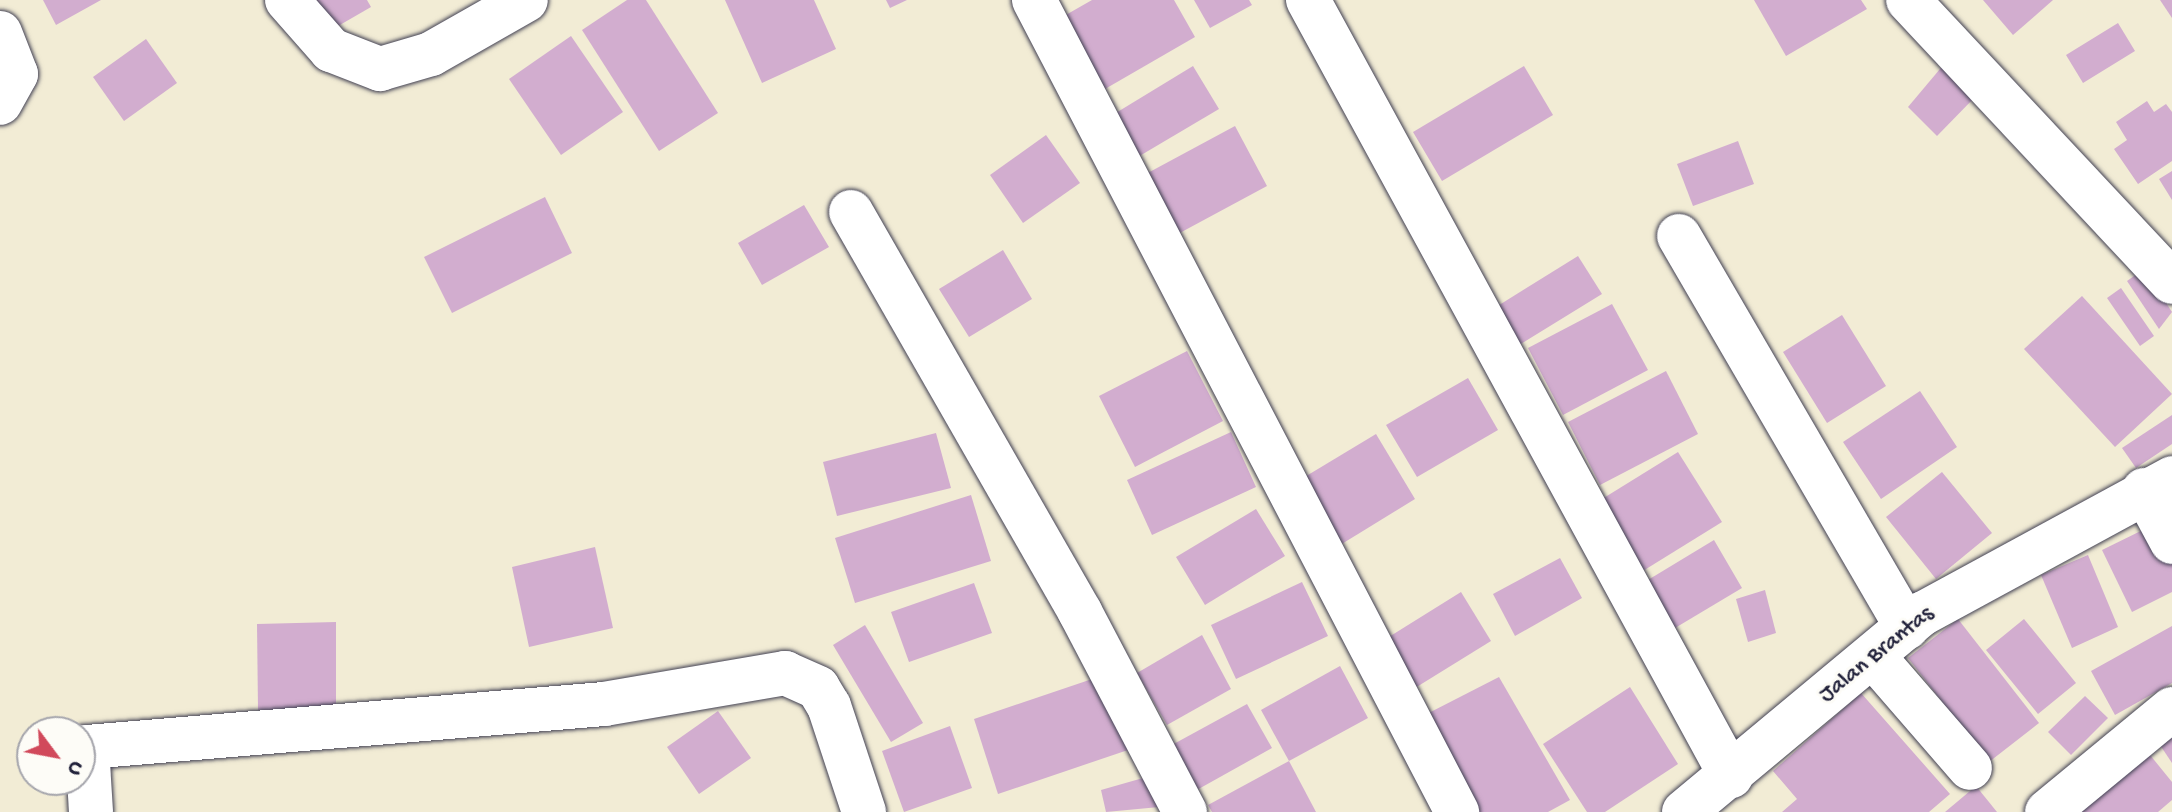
<!DOCTYPE html>
<html>
<head>
<meta charset="utf-8">
<style>
	body { margin:0 }
	#map { position:relative; width:2172px; height:812px; overflow:hidden; background:#f2ecd5; font-family:"Gochi Hand",sans-serif }
	div>[style] { position:absolute }
	[style*='--x'] { left:calc(var(--x)*1px); top:calc(var(--y)*1px); width:calc(var(--w)*1px); rotate:calc(var(--a)*1deg) }
	.building>* { inset:0; background:#d2adcf }
	.roads { filter:drop-shadow(0 0 2px #414052) drop-shadow(0 0 2px #414052) }
	.minor>* { height:44px; margin:-22px; padding:0 22px; transform-origin:22px; border-radius:22px; background:#fff }
	span { translate:-50% -50%; white-space:nowrap; text-align:center; line-height:1.15; -webkit-text-stroke:6px #fdfcf7; paint-order:stroke }
	.street-label { font-size:24px; color:#22223b }
	.north { position:absolute; left:16px; top:716px; width:80px; height:80px; box-sizing:border-box; background:#fdfcf7; border:2px solid #a5a5ac; border-radius:50%; rotate:122deg; font-size:22px; font-weight:700; line-height:32px; text-align:center; color:#22223b }
	.north::after { content:''; display:block; margin:auto; width:28px; height:36px; background:#d1495b; clip-path:polygon(50% 0,100% 100%,50% 72%,0 100%) }
</style>
</head>
<body>
<div id="map">
	<div class="building">
		<div style="clip-path:polygon(43px 0,101px 0,56px 25px)"></div>
		<div style="clip-path:polygon(313px 0,367px 0,371px 7px,326px 33px)"></div>
		<div style="clip-path:polygon(627px 0,646px 0,718px 113px,659px 151px,582px 30px)"></div>
		<div style="clip-path:polygon(725px 0,814px 0,836px 49px,762px 83px)"></div>
		<div style="clip-path:polygon(886px 0,907px 0,890px 8px)"></div>
		<div style="clip-path:polygon(1092px 0,1174px 0,1195px 37px,1105px 89px,1064px 16px)"></div>
		<div style="clip-path:polygon(1194px 0,1249px 0,1252px 5px,1210px 28px)"></div>
		<div style="clip-path:polygon(1754px 0,1861px 0,1867px 9px,1786px 56px)"></div>
		<div style="clip-path:polygon(1983px 0,2053px 0,2013px 35px)"></div>
		<div style="clip-path:polygon(2160px 0,2172px 0,2172px 18px)"></div>
		<div style="clip-path:polygon(2118px 23px,2135px 51px,2083px 83px,2066px 55px)"></div>
		<div style="clip-path:polygon(571px 36px,623px 112px,561px 155px,509px 79px)"></div>
		<div style="clip-path:polygon(146px 39px,177px 83px,124px 121px,93px 77px)"></div>
		<div style="clip-path:polygon(1945px 63px,1977px 95px,1937px 136px,1908px 107px)"></div>
		<div style="clip-path:polygon(1193px 66px,1219px 109px,1126px 164px,1101px 122px)"></div>
		<div style="clip-path:polygon(1524px 66px,1553px 115px,1442px 181px,1413px 132px)"></div>
		<div style="clip-path:polygon(2147px 101px,2154px 112px,2166px 104px,2172px 112px,2172px 161px,2138px 184px,2114px 149px,2127px 140px,2116px 122px)"></div>
		<div style="clip-path:polygon(1235px 126px,1267px 186px,1176px 235px,1144px 175px)"></div>
		<div style="clip-path:polygon(1046px 135px,1080px 183px,1023px 223px,990px 175px)"></div>
		<div style="clip-path:polygon(1738px 141px,1754px 184px,1693px 206px,1677px 164px)"></div>
		<div style="clip-path:polygon(2172px 171px,2172px 200px,2159px 179px)"></div>
		<div style="clip-path:polygon(545px 197px,572px 253px,452px 313px,424px 257px)"></div>
		<div style="clip-path:polygon(804px 205px,829px 247px,762px 285px,738px 243px)"></div>
		<div style="clip-path:polygon(1003px 250px,1032px 299px,969px 337px,939px 289px)"></div>
		<div style="clip-path:polygon(1578px 256px,1602px 294px,1511px 350px,1488px 312px)"></div>
		<div style="clip-path:polygon(2144px 269px,2172px 312px,2159px 329px,2127px 281px)"></div>
		<div style="clip-path:polygon(2121px 288px,2154px 336px,2140px 346px,2107px 298px)"></div>
		<div style="clip-path:polygon(2082px 296px,2172px 394px,2115px 447px,2024px 349px)"></div>
		<div style="clip-path:polygon(1612px 304px,1648px 370px,1563px 415px,1528px 348px)"></div>
		<div style="clip-path:polygon(1842px 315px,1886px 386px,1827px 423px,1783px 352px)"></div>
		<div style="clip-path:polygon(1187px 351px,1223px 421px,1135px 467px,1099px 396px)"></div>
		<div style="clip-path:polygon(1666px 371px,1698px 434px,1600px 485px,1568px 422px)"></div>
		<div style="clip-path:polygon(1468px 378px,1498px 430px,1417px 477px,1386px 425px)"></div>
		<div style="clip-path:polygon(1920px 391px,1957px 447px,1881px 499px,1843px 442px)"></div>
		<div style="clip-path:polygon(2172px 415px,2172px 444px,2136px 468px,2122px 448px)"></div>
		<div style="clip-path:polygon(1231px 432px,1256px 487px,1152px 535px,1127px 480px)"></div>
		<div style="clip-path:polygon(936px 433px,951px 488px,837px 516px,823px 462px)"></div>
		<div style="clip-path:polygon(1376px 434px,1415px 499px,1332px 550px,1293px 484px)"></div>
		<div style="clip-path:polygon(1678px 452px,1722px 522px,1638px 574px,1594px 504px)"></div>
		<div style="clip-path:polygon(1942px 472px,1992px 533px,1936px 579px,1886px 517px)"></div>
		<div style="clip-path:polygon(971px 495px,991px 561px,855px 603px,835px 538px)"></div>
		<div style="clip-path:polygon(1256px 509px,1285px 556px,1205px 605px,1176px 557px)"></div>
		<div style="clip-path:polygon(2155px 524px,2172px 561px,2172px 592px,2132px 612px,2102px 550px)"></div>
		<div style="clip-path:polygon(1714px 540px,1742px 588px,1665px 634px,1638px 586px)"></div>
		<div style="clip-path:polygon(595px 547px,613px 628px,529px 647px,512px 567px)"></div>
		<div style="clip-path:polygon(2088px 555px,2118px 627px,2072px 648px,2041px 575px)"></div>
		<div style="clip-path:polygon(1560px 558px,1582px 598px,1515px 636px,1493px 594px)"></div>
		<div style="clip-path:polygon(1302px 582px,1328px 636px,1236px 679px,1211px 625px)"></div>
		<div style="clip-path:polygon(974px 583px,992px 633px,909px 662px,891px 612px)"></div>
		<div style="clip-path:polygon(1765px 590px,1776px 633px,1748px 642px,1736px 599px)"></div>
		<div style="clip-path:polygon(1461px 592px,1491px 641px,1415px 688px,1384px 640px)"></div>
		<div style="clip-path:polygon(1958px 619px,2039px 723px,1989px 762px,1908px 658px)"></div>
		<div style="clip-path:polygon(2024px 619px,2076px 683px,2038px 714px,1986px 650px)"></div>
		<div style="clip-path:polygon(336px 622px,336px 709px,258px 710px,257px 624px)"></div>
		<div style="clip-path:polygon(865px 625px,923px 723px,891px 742px,833px 645px)"></div>
		<div style="clip-path:polygon(2172px 626px,2172px 683px,2115px 715px,2091px 671px)"></div>
		<div style="clip-path:polygon(1202px 635px,1231px 689px,1167px 725px,1137px 673px)"></div>
		<div style="clip-path:polygon(1340px 666px,1368px 718px,1289px 761px,1261px 710px)"></div>
		<div style="clip-path:polygon(1104px 675px,1128px 750px,998px 794px,974px 719px)"></div>
		<div style="clip-path:polygon(1499px 677px,1570px 800px,1548px 812px,1468px 812px,1415px 720px)"></div>
		<div style="clip-path:polygon(1630px 687px,1678px 764px,1605px 812px,1587px 812px,1543px 744px)"></div>
		<div style="clip-path:polygon(1861px 693px,1950px 794px,1929px 812px,1782px 812px,1797px 799px,1773px 771px)"></div>
		<div style="clip-path:polygon(2085px 696px,2108px 718px,2071px 755px,2048px 732px)"></div>
		<div style="clip-path:polygon(1247px 704px,1272px 748px,1195px 791px,1170px 746px)"></div>
		<div style="clip-path:polygon(718px 711px,751px 758px,699px 794px,667px 747px)"></div>
		<div style="clip-path:polygon(2172px 715px,2172px 763px,2150px 730px)"></div>
		<div style="clip-path:polygon(950px 726px,972px 788px,904px 812px,882px 751px)"></div>
		<div style="clip-path:polygon(2142px 745px,2172px 782px,2172px 800px,2158px 812px,2062px 812px)"></div>
		<div style="clip-path:polygon(1289px 761px,1316px 812px,1212px 812px,1208px 805px)"></div>
		<div style="clip-path:polygon(1150px 776px,1159px 807px,1106px 812px,1101px 790px)"></div>
		<div style="clip-path:polygon(1976px 786px,1997px 812px,1945px 812px)"></div>
	</div>
	<div class="roads">
		<div class="minor">
			<div style="--x:287;--y:0;--w:67;--a:48.7"></div>
			<div style="--x:331;--y:50;--w:53;--a:21.2"></div>
			<div style="--x:380;--y:69;--w:53;--a:-16.4"></div>
			<div style="--x:431;--y:54;--w:109;--a:-29.6"></div>
			<div style="--x:1034;--y:0;--w:916;--a:62.48"></div>
			<div style="--x:1308;--y:0;--w:884;--a:61.41"></div>
			<div style="--x:1908;--y:0;--w:386;--a:46.9"></div>
			<div style="--x:0;--y:33;--w:44;--a:68.7"></div>
			<div style="--x:16;--y:74;--w:33;--a:119"></div>
			<div style="--x:851;--y:212;--w:461;--a:60.2"></div>
			<div style="--x:1080;--y:612;--w:226;--a:62.3"></div>
			<div style="--x:1679;--y:236;--w:453;--a:59.8"></div>
			<div style="--x:2144;--y:490;--w:59;--a:61.7"></div>
			<div style="--x:1873;--y:656;--w:148;--a:49.1"></div>
			<div style="--x:91;--y:812;--w:65;--a:-93.5"></div>
			<div style="--x:87;--y:747;--w:519;--a:-4.75"></div>
			<div style="--x:604;--y:704;--w:184;--a:-9.7"></div>
			<div style="--x:785;--y:673;--w:36;--a:24"></div>
			<div style="--x:818;--y:688;--w:21;--a:59"></div>
			<div style="--x:829;--y:706;--w:112;--a:71.7"></div>
			<div style="--x:1684;--y:812;--w:310;--a:-39.8"></div>
			<div style="--x:1922;--y:614;--w:285;--a:-28.5"></div>
			<div style="--x:2047;--y:812;--w:162;--a:-39.5"></div>
		</div>
	</div>
	<div class="street-label">
		<span style="left:1877px;top:655px;rotate:-39deg">Jalan Brantas</span>
	</div>
	<div class="north">U</div>
</div>
</body>
</html>
